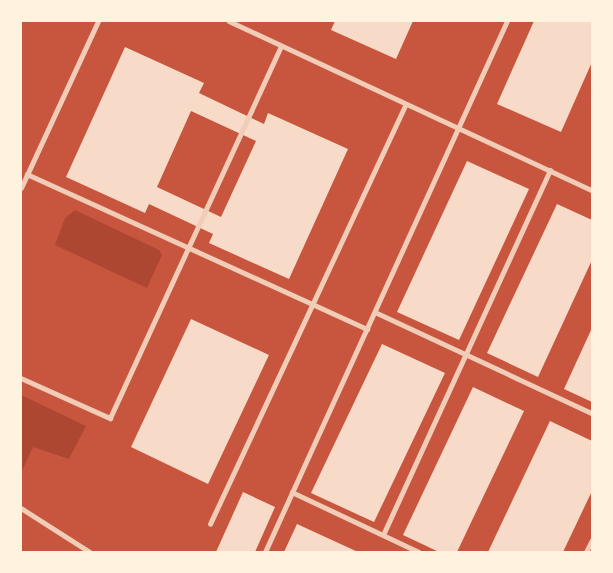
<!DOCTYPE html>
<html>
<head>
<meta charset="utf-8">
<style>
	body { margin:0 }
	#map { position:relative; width:613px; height:573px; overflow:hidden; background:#c8553d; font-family:Figtree,sans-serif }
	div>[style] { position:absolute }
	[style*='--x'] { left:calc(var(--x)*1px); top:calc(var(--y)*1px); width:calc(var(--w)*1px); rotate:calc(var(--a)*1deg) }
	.green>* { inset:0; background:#ae4732 }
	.building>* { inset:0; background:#f7dbc8 }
	.service>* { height:4.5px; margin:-2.25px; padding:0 2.25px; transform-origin:2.25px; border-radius:2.25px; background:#f1ccb7 }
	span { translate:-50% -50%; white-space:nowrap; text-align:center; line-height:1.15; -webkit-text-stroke:4.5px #fff3e0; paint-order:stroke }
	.frame { position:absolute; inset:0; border:22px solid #fff3e0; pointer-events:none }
</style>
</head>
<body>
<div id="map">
	<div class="green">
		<div style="clip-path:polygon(75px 210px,159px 250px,162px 255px,147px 288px,55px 245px,65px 218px)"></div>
		<div style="clip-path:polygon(21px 395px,86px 426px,69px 459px,33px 447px,21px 473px)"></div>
	</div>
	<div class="building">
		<div style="clip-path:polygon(335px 21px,413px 21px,396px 59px,331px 30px)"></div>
		<div style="clip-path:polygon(534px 21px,592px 21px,592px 62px,561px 132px,497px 104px)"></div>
		<div style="clip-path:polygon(evenodd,125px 47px,204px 83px,199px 93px,264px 124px,268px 113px,348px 149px,289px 279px,209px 243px,213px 234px,149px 204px,145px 213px,66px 177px,125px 47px,191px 111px,256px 141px,221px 217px,157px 187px,191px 111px)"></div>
		<div style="clip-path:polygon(467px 161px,529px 189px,459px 340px,397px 312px)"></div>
		<div style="clip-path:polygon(557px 204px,592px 220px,592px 260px,538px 377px,487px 353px)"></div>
		<div style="clip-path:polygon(191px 319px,269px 355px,208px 484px,131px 447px)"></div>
		<div style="clip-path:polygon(592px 328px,592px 402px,564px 389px)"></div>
		<div style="clip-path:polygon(382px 344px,445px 373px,374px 522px,311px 493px)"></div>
		<div style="clip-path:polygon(473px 387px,524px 411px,457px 552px,439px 552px,403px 535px)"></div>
		<div style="clip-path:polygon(550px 421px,592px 441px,592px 491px,563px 552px,488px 552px)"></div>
		<div style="clip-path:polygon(243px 492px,275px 507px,255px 552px,216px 552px)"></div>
		<div style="clip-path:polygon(297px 524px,358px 552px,284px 552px)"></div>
	</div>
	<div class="service">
		<div style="--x:229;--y:21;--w:400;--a:25"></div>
		<div style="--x:27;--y:174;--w:374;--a:24.5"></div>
		<div style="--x:21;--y:188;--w:184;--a:-65.2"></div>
		<div style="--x:375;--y:312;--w:239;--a:25"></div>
		<div style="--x:21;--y:378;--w:98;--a:24.2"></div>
		<div style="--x:110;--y:418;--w:409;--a:-65.3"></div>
		<div style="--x:292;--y:492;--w:140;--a:25.3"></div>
		<div style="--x:21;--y:508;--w:82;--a:32.5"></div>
		<div style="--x:210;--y:524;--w:463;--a:-65"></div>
		<div style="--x:383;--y:535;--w:401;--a:-65.4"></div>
		<div style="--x:265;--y:552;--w:584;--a:-65.5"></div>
		<div style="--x:586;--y:552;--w:13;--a:-63"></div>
	</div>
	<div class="frame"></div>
</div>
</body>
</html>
